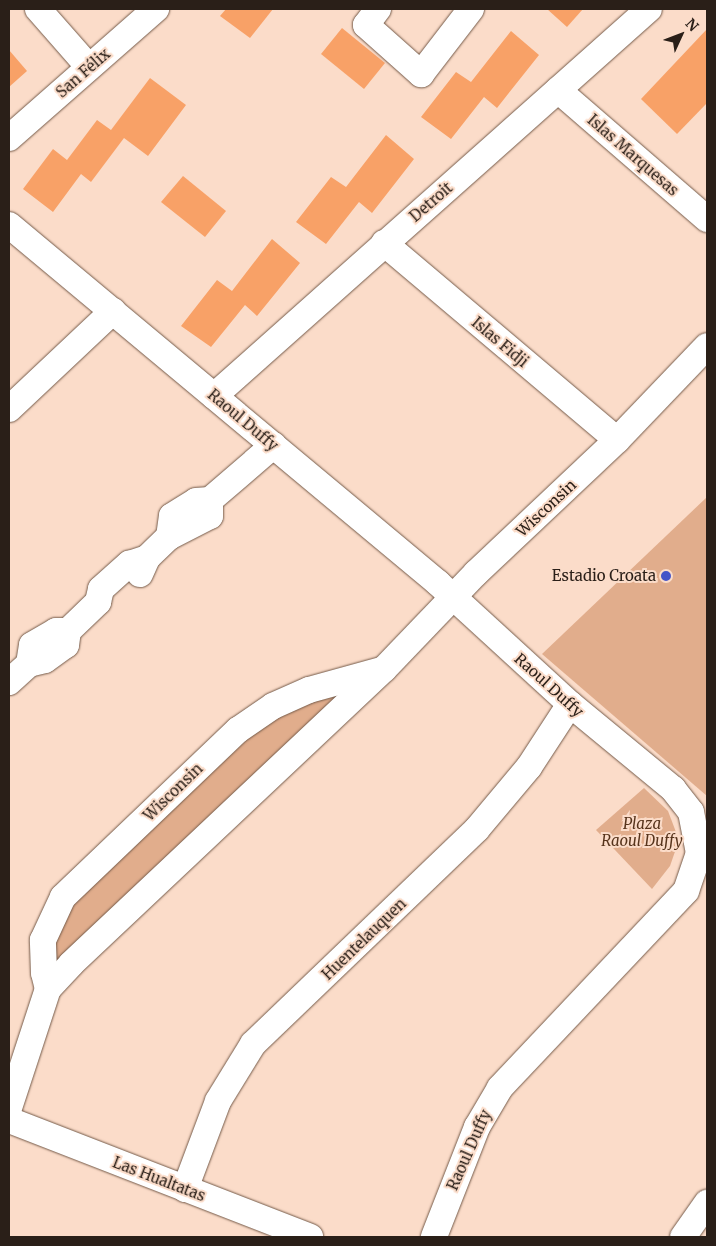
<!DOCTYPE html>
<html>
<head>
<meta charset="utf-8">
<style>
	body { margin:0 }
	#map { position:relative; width:716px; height:1246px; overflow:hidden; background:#fbdcc9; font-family:Merriweather,serif }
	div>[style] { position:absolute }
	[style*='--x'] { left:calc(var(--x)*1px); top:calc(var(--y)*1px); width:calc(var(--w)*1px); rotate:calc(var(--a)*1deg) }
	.green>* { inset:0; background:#e1ad8c }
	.building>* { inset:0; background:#f8a167 }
	.roads { filter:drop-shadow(0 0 1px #745a49) drop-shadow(0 0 1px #745a49) }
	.minor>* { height:26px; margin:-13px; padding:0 13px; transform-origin:13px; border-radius:13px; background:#fff }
	.dots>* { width:14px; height:14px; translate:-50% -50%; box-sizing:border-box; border:2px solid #fbdcc9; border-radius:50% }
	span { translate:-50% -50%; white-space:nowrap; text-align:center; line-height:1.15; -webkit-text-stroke:4px #fbdcc9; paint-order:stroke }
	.street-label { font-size:15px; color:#2a1f18 }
	.poi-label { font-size:15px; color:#2a1f18 }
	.right { translate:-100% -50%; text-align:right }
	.park-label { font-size:15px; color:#57341c; font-style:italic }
	.frame { position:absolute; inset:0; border:10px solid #2a1f18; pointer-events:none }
	.north { position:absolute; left:656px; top:10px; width:50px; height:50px; -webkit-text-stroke:4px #fbdcc9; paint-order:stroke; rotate:47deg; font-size:14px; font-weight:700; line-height:20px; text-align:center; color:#2a1f18 }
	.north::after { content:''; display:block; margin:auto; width:18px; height:22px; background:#2a1f18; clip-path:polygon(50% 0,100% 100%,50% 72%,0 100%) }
</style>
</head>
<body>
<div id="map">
	<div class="green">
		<div style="clip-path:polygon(707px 497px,707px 796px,542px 654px)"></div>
		<div style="clip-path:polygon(343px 695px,53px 966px,58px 927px,70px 904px,264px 724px,306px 703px)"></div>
		<div style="clip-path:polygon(644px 788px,668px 811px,679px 840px,670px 866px,652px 889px,596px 830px)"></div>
	</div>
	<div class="building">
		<div style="clip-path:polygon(226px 9px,273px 9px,250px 38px,220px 16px)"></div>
		<div style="clip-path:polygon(547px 9px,583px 9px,567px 27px)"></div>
		<div style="clip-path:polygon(342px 28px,385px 63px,364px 89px,321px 54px)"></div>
		<div style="clip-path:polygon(707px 29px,707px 103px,677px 134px,641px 99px)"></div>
		<div style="clip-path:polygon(511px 31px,539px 55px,497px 108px,484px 97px,451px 139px,421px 117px,456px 72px,471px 82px)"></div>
		<div style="clip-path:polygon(9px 50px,27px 71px,9px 87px)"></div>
		<div style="clip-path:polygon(150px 78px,186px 105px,148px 156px,124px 138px,91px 182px,81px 174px,53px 212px,23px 189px,53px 149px,67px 160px,97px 120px,111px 130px)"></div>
		<div style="clip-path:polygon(386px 135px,414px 159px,372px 213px,359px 202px,326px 244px,296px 222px,331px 177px,346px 187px)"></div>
		<div style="clip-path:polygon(183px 176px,226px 211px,205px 237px,161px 202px)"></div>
		<div style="clip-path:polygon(272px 239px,300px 263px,257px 316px,245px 305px,211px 347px,181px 326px,217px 280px,232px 291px)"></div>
	</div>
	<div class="roads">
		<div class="minor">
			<div style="--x:38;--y:9;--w:77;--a:48.7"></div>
			<div style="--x:378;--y:9;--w:20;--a:127"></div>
			<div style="--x:366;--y:25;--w:74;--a:41.7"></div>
			<div style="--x:421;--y:74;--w:82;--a:-52.4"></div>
			<div style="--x:558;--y:90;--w:197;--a:40.9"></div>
			<div style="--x:9;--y:138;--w:196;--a:-41.3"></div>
			<div style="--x:9;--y:225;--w:559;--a:39.84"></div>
			<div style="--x:438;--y:583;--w:179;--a:42.5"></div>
			<div style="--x:570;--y:704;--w:134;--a:39.5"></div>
			<div style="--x:673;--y:789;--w:29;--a:52"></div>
			<div style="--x:691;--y:812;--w:42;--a:79"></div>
			<div style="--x:699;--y:853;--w:40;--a:108.9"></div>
			<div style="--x:686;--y:891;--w:271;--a:133.4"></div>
			<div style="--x:500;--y:1088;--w:45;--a:120.5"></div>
			<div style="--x:477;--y:1127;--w:118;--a:111.4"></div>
			<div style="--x:384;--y:243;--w:305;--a:40.2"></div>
			<div style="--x:214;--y:396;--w:582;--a:-41.66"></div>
			<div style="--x:9;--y:409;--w:143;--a:-43.3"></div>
			<div style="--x:169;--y:537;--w:21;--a:-82"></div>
			<div style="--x:172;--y:516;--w:28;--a:-32"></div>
			<div style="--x:196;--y:501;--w:14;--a:-4"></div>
			<div style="--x:210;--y:500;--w:84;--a:-40.7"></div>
			<div style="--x:140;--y:574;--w:17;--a:-66"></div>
			<div style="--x:147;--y:558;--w:30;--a:-44"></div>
			<div style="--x:169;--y:537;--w:46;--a:-27.1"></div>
			<div style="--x:210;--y:516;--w:16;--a:-90"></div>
			<div style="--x:29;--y:664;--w:19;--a:-81"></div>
			<div style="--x:32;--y:645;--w:28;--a:-30"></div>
			<div style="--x:56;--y:631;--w:12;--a:0"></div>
			<div style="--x:9;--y:682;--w:27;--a:-42"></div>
			<div style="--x:29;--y:664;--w:16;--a:-14"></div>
			<div style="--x:45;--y:660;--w:26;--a:-36"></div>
			<div style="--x:66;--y:645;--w:14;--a:-82"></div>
			<div style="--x:68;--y:631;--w:42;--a:-44"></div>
			<div style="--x:98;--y:602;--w:13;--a:-77"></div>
			<div style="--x:101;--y:589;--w:38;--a:-42"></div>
			<div style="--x:129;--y:564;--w:19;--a:-18"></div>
			<div style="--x:48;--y:989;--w:16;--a:-104"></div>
			<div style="--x:44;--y:973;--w:33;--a:-92"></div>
			<div style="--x:43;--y:940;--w:47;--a:-65.1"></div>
			<div style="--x:63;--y:897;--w:242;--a:-43.7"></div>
			<div style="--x:238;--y:730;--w:42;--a:-34.4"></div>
			<div style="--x:273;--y:706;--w:39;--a:-24"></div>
			<div style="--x:309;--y:690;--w:75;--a:-15.5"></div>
			<div style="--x:9;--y:1108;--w:125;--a:-71.9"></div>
			<div style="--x:48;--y:989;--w:34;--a:-47"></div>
			<div style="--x:71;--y:964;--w:430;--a:-43.3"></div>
			<div style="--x:384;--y:669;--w:133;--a:-46.2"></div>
			<div style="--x:476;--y:573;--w:194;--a:-43.3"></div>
			<div style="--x:617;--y:440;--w:130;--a:-46.2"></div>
			<div style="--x:9;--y:1120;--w:323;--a:21.2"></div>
			<div style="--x:185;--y:1189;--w:94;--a:-69.4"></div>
			<div style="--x:218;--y:1101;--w:67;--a:-58.4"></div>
			<div style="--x:253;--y:1044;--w:310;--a:-43.8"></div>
			<div style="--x:477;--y:829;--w:81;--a:-50"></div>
			<div style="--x:529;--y:767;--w:75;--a:-56.9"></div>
			<div style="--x:683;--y:1237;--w:42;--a:-54.8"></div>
		</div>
	</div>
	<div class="dots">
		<div style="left:666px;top:576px;background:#4454c8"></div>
	</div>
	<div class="street-label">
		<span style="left:83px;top:73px;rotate:-41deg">San Félix</span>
		<span style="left:633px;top:155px;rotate:41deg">Islas Marquesas</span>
		<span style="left:431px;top:202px;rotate:-41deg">Detroit</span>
		<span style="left:500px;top:342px;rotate:40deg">Islas Fidji</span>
		<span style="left:243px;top:420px;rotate:40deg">Raoul Duffy</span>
		<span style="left:546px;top:508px;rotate:-43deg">Wisconsin</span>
		<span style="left:549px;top:685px;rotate:42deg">Raoul Duffy</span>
		<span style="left:173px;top:792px;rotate:-44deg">Wisconsin</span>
		<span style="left:364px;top:939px;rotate:-44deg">Huentelauquen</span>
		<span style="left:469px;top:1150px;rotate:-66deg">Raoul Duffy</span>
		<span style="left:159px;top:1179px;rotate:21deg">Las Hualtatas</span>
	</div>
	<div class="poi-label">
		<span class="right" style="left:656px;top:576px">Estadio Croata</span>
	</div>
	<div class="park-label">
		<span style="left:642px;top:832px">Plaza<br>Raoul Duffy</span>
	</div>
	<div class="frame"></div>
	<div class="north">N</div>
</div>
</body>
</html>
